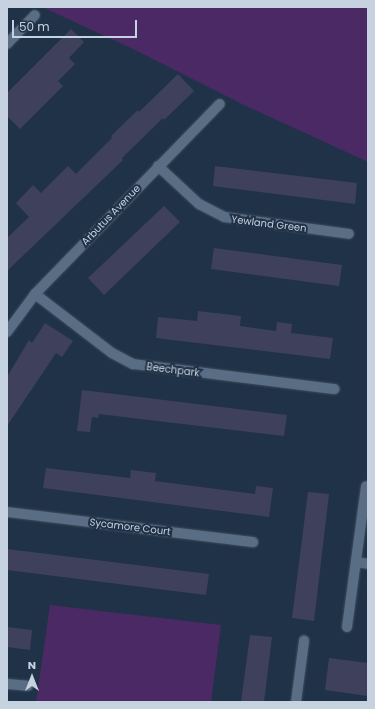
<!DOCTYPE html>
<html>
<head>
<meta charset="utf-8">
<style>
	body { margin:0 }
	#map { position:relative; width:375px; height:709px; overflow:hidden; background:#203247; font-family:Poppins,sans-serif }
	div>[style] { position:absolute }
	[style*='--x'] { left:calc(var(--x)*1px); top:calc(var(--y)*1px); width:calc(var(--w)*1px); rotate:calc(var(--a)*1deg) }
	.green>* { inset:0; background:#4a2965 }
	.building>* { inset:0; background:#3f415c }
	.roads { filter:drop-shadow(0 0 1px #3e4d5f) drop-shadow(0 0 1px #3e4d5f) }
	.minor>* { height:10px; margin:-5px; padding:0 5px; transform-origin:5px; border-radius:5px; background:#596d85 }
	span { translate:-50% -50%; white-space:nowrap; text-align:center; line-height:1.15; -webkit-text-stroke:4px #203247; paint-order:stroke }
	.street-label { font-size:10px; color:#c7d2e0 }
	.frame { position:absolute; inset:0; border:8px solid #c7d2e0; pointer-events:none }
	.north { position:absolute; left:12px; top:657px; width:40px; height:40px; -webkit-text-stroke:3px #203247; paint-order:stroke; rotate:0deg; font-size:11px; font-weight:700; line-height:16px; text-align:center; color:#c7d2e0 }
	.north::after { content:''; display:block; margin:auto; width:14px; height:18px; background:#c7d2e0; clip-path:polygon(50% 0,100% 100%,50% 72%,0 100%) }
	.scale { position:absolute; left:12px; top:20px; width:125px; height:18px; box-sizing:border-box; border:2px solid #c7d2e0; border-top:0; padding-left:5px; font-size:12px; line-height:14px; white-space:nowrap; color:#c7d2e0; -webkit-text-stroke:3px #203247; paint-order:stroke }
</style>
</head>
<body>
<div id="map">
	<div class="green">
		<div style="clip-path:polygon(42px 7px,368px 7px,368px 162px,242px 104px,135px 50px)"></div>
		<div style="clip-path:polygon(50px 605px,221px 625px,211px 702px,36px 702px)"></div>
	</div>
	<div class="building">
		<div style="clip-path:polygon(71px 29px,84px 42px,69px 58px,75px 64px,58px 81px,63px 86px,20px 129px,7px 116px,7px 93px)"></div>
		<div style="clip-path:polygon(178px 74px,194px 91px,164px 120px,163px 118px,122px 158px,123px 160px,7px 271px,7px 238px,29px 217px,16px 203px,33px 185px,41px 193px,68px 166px,76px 174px,112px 138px,111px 136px,117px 130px,138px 110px,139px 112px)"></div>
		<div style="clip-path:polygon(215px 166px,357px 183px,355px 204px,213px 186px)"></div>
		<div style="clip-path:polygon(164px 206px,180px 222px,104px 295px,88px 278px)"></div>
		<div style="clip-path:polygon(214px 248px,342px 265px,339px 286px,211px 269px)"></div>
		<div style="clip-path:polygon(198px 311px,241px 316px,240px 326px,276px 331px,277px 322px,292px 324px,291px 333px,333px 338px,330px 359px,156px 338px,158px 317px,197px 321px)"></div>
		<div style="clip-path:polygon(45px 323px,73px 341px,62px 357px,56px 353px,7px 426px,7px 377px,29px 340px,32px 343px)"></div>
		<div style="clip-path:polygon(82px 390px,287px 415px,284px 436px,99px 414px,98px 418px,92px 417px,90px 432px,77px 431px)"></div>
		<div style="clip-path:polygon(46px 468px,130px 478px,131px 470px,156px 473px,155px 481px,255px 494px,256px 486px,273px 488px,269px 517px,43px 488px)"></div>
		<div style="clip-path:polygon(308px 492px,329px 494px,314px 621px,292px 618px)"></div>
		<div style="clip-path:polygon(7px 549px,209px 574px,206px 595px,7px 570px)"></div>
		<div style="clip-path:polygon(7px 627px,32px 630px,30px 650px,7px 647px)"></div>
		<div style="clip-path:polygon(250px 635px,272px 637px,264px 702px,241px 702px)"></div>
		<div style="clip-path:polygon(329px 658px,368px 663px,368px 696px,325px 690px)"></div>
	</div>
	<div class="roads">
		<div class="minor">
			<div style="--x:7;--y:44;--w:40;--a:-46"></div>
			<div style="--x:158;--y:166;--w:56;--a:42.8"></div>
			<div style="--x:199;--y:204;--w:28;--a:27"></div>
			<div style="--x:224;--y:217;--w:126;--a:7.7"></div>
			<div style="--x:35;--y:294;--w:97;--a:37.5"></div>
			<div style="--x:112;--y:353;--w:24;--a:28"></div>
			<div style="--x:133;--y:364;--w:203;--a:7.1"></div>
			<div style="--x:7;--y:332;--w:47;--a:-53.6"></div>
			<div style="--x:35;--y:294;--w:265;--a:-45.8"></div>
			<div style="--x:7;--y:512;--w:248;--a:7"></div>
			<div style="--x:356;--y:562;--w:12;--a:9"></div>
			<div style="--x:347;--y:627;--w:142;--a:-82.3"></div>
			<div style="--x:7;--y:684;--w:21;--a:5"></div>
			<div style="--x:296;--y:702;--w:62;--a:-82.5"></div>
		</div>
	</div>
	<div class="street-label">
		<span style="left:111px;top:215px;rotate:-46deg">Arbutus Avenue</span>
		<span style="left:269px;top:224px;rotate:7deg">Yewland Green</span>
		<span style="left:173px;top:370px;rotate:7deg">Beechpark</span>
		<span style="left:130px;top:527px;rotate:7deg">Sycamore Court</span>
	</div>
	<div class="frame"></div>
	<div class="north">N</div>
	<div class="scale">50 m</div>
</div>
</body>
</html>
